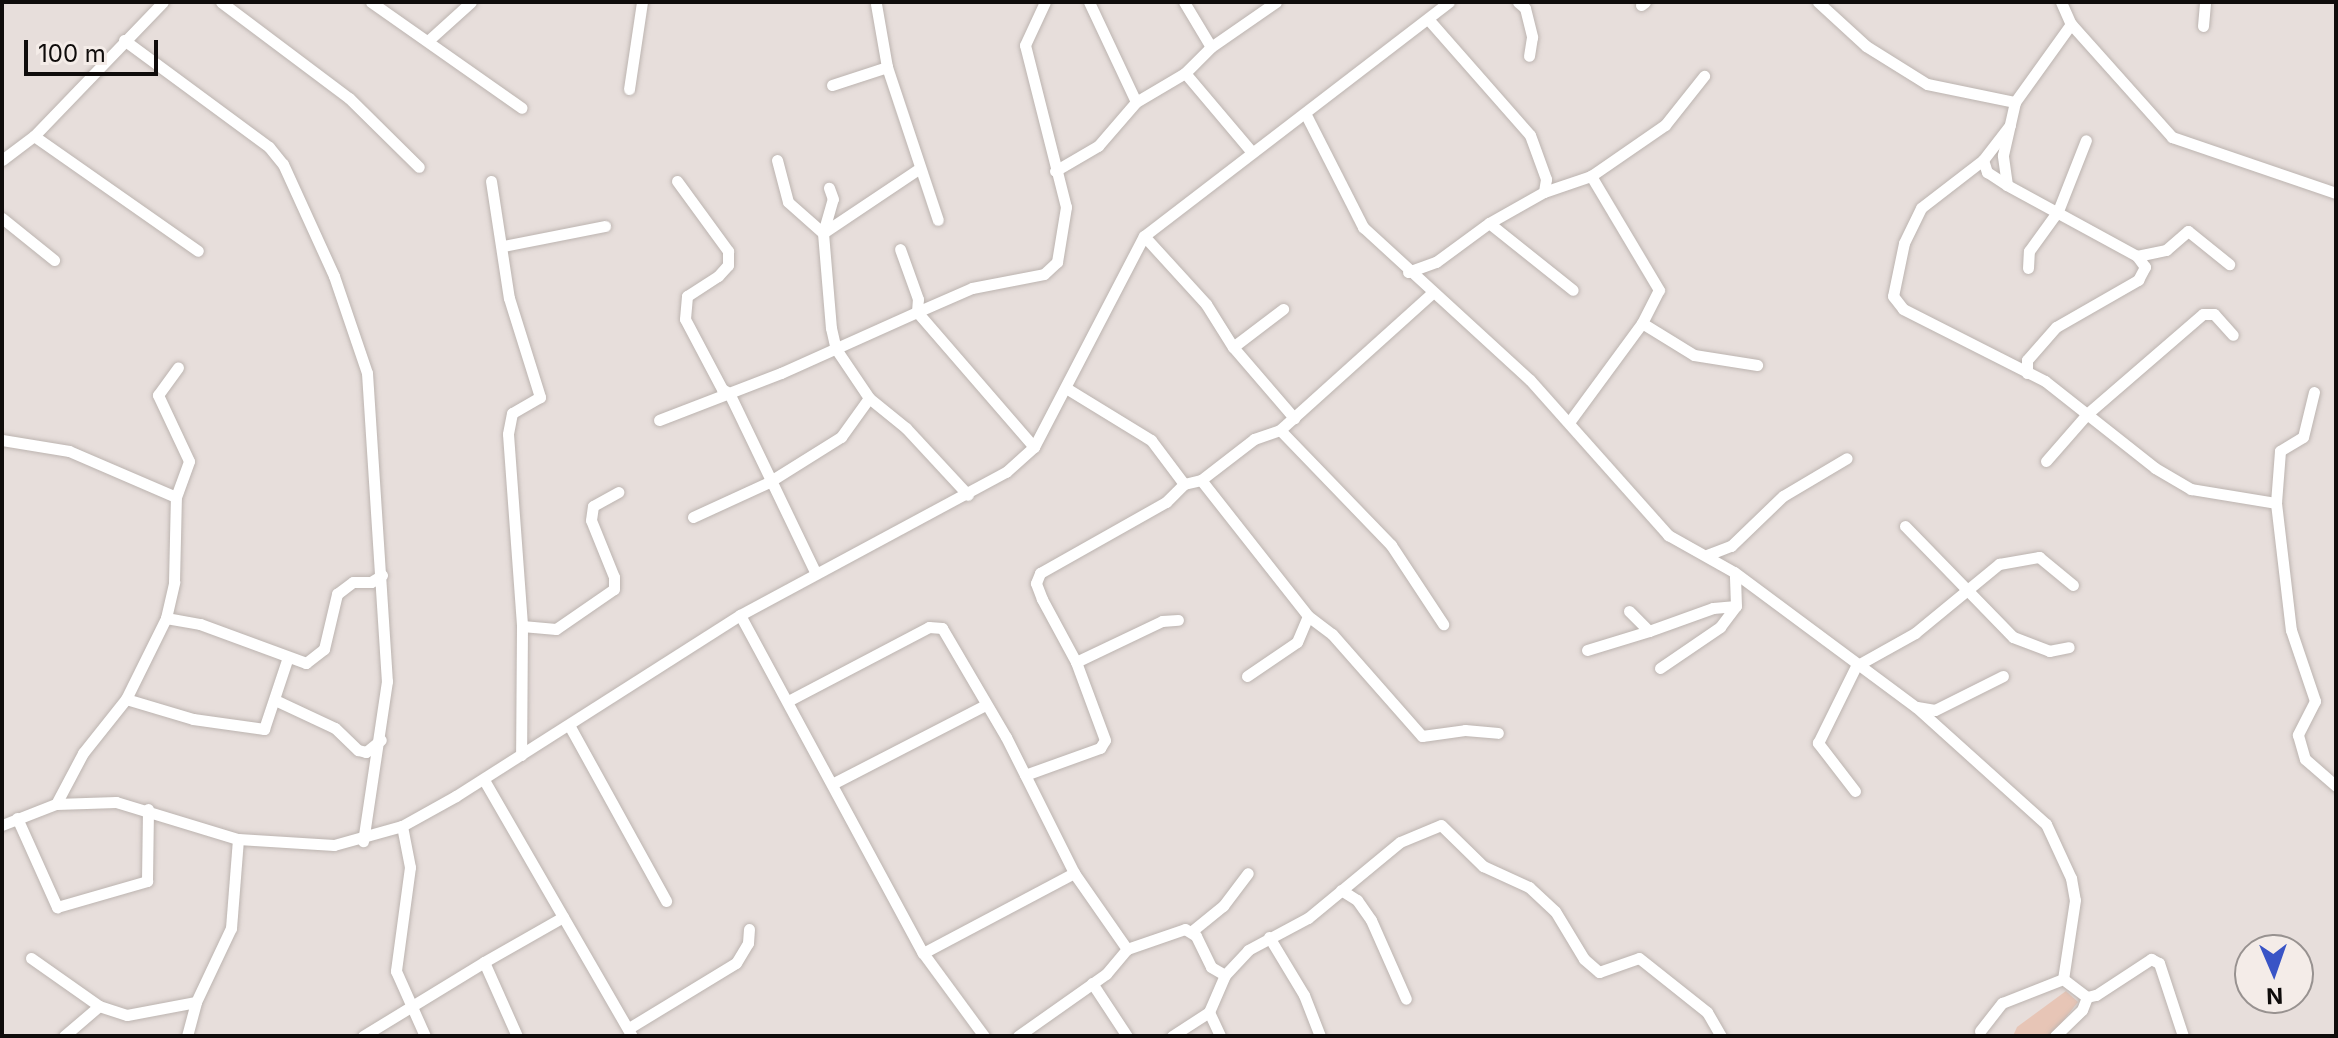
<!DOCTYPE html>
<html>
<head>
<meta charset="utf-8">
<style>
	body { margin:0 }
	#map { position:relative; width:2338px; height:1038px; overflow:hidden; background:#e7dedb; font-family:Inter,sans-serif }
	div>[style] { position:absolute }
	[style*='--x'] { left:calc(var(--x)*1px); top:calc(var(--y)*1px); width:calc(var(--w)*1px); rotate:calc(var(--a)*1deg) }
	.green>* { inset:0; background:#e7c5b6 }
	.roads { filter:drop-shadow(0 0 2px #bcb4b0) drop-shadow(0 0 2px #bcb4b0) }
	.minor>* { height:11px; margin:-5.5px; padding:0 5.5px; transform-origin:5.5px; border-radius:5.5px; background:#fff }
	span { translate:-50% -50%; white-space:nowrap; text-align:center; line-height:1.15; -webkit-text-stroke:7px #f4ece8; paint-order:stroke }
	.frame { position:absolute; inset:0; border:4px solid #0f0c0b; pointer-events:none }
	.north { position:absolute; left:2234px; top:934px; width:80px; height:80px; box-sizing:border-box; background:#f4ece8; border:2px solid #989290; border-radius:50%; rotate:178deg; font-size:22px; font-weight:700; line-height:32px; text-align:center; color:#0f0c0b }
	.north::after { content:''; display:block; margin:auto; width:28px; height:36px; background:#3954c6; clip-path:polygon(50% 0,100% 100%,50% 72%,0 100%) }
	.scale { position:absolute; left:24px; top:40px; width:134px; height:36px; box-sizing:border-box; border:4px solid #0f0c0b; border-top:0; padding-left:10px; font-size:24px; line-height:28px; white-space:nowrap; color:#0f0c0b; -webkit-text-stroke:6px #f4ece8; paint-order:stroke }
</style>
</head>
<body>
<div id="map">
	<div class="green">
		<div style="clip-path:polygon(2066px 991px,2078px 1002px,2051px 1036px,2013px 1036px,2017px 1027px)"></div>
	</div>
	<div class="roads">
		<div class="minor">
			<div style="--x:221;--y:2;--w:160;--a:36.9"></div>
			<div style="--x:349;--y:98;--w:98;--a:44.6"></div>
			<div style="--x:371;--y:2;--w:184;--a:35.1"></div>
			<div style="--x:1089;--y:2;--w:110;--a:64.8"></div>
			<div style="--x:1184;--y:2;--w:52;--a:59"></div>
			<div style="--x:1518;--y:2;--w:9;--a:41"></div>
			<div style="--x:1525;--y:8;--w:30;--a:76"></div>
			<div style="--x:1532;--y:37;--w:19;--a:99"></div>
			<div style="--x:1818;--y:2;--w:65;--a:42.5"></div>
			<div style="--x:1866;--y:46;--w:72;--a:31.9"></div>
			<div style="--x:1927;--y:84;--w:90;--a:11.6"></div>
			<div style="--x:2061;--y:2;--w:24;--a:66"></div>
			<div style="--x:2071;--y:24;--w:152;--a:48.2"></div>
			<div style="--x:2172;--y:137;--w:173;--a:18.9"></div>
			<div style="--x:876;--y:4;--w:64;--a:80.1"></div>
			<div style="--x:1641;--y:5;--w:5;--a:-37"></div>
			<div style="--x:1428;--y:19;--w:154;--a:48.7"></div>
			<div style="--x:1530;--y:135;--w:47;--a:70"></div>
			<div style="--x:1546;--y:179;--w:13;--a:99"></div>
			<div style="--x:2203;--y:26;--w:24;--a:-85"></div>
			<div style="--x:430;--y:39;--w:55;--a:-42.1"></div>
			<div style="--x:124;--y:40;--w:180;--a:36.4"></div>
			<div style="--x:269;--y:147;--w:22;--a:51"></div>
			<div style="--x:283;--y:164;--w:123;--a:65.5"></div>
			<div style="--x:334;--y:276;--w:102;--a:71.2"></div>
			<div style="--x:367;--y:373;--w:309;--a:86.3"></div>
			<div style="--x:387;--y:681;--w:162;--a:98.5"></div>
			<div style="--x:1185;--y:73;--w:102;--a:49.8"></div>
			<div style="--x:832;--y:85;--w:58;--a:-18.1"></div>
			<div style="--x:887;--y:67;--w:161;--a:71.6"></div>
			<div style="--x:629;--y:89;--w:88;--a:-81.5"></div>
			<div style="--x:1306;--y:115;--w:126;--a:63"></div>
			<div style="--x:1363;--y:227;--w:226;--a:42.5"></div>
			<div style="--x:1530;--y:380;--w:208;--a:48.3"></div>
			<div style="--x:1668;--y:535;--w:76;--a:29.3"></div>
			<div style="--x:1734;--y:572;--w:227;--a:36.6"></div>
			<div style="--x:1916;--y:707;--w:175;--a:42"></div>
			<div style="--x:2046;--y:824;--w:60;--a:65.2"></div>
			<div style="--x:2071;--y:878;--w:22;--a:80"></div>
			<div style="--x:2075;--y:900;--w:80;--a:98.6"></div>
			<div style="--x:2063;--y:979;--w:30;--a:37"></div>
			<div style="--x:2087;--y:997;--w:9;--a:-13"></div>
			<div style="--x:2096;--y:995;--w:66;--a:-33.2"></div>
			<div style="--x:2151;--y:959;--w:9;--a:27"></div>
			<div style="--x:2159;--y:963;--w:77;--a:71.8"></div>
			<div style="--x:2010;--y:125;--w:44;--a:127.6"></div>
			<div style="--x:1983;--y:160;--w:78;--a:142.3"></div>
			<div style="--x:1921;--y:208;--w:39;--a:116"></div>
			<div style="--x:1904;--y:243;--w:54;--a:101.7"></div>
			<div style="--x:1893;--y:296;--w:16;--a:52"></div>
			<div style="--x:1903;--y:309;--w:159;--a:26.9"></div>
			<div style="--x:2045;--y:381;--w:140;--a:38.3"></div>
			<div style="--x:2155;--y:468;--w:42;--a:30.3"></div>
			<div style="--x:2191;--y:489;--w:86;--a:9.4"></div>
			<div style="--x:34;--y:136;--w:200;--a:35"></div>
			<div style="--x:2;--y:160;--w:40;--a:-37"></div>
			<div style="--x:34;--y:136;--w:186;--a:-46.1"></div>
			<div style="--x:777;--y:160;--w:43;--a:75.3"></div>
			<div style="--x:788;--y:202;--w:47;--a:41.5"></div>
			<div style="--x:823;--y:233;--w:35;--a:-74"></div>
			<div style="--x:833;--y:199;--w:12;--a:-110"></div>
			<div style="--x:1983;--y:160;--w:13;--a:72"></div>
			<div style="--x:1987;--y:172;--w:24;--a:33"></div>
			<div style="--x:917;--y:170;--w:113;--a:146.2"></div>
			<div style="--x:823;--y:233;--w:95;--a:85.2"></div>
			<div style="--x:831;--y:328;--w:22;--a:77"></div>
			<div style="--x:836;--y:349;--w:59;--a:56"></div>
			<div style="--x:869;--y:398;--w:48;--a:39"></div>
			<div style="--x:906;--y:428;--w:91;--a:47.2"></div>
			<div style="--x:1055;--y:171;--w:50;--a:-30.2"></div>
			<div style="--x:1098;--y:146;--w:58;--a:-49.2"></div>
			<div style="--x:1136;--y:102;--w:57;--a:-30.6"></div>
			<div style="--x:1185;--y:73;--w:37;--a:-45"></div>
			<div style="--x:1211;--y:47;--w:79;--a:-34.7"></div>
			<div style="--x:491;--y:181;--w:118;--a:81.3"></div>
			<div style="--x:509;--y:298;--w:104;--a:72.6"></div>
			<div style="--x:540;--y:397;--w:32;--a:150"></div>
			<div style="--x:512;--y:413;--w:21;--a:101"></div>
			<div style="--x:508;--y:434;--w:193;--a:85.8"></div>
			<div style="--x:522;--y:626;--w:129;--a:90.4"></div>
			<div style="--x:677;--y:181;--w:87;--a:53.9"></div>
			<div style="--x:728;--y:251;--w:14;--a:90"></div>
			<div style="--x:728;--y:265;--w:15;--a:132"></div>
			<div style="--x:718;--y:276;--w:37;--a:147"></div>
			<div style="--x:687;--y:296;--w:23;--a:95"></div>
			<div style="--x:685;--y:319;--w:79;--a:62.1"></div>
			<div style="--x:722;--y:389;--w:8;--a:30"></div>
			<div style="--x:729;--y:393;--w:199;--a:64.3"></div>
			<div style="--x:2;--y:218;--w:67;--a:38.9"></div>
			<div style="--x:1489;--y:223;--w:107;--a:38.6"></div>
			<div style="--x:1144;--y:236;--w:92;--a:47.6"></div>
			<div style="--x:1206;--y:304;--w:51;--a:57.9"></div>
			<div style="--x:1233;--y:347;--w:94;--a:49.3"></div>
			<div style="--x:503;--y:246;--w:104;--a:-11.1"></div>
			<div style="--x:2137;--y:256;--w:30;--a:-12"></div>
			<div style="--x:2166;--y:250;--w:29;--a:-41"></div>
			<div style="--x:2188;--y:231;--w:53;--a:38.8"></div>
			<div style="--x:2028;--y:268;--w:17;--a:-87"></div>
			<div style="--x:2029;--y:251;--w:49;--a:-54.1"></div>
			<div style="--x:2058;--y:211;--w:76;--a:-68.5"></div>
			<div style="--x:1408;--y:272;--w:30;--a:-20"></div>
			<div style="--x:1436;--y:262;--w:66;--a:-36.3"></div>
			<div style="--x:1489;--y:223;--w:63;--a:-29.4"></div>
			<div style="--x:1544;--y:192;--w:50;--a:-18.8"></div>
			<div style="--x:1591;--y:176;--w:90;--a:-34.6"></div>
			<div style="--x:1665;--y:125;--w:63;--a:-51.5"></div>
			<div style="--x:1642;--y:323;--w:61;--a:31.6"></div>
			<div style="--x:1694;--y:355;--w:64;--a:9"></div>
			<div style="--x:1233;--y:347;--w:63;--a:-37.2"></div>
			<div style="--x:2027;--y:373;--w:13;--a:-90"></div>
			<div style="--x:2027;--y:360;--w:44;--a:-48.7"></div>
			<div style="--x:2056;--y:327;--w:95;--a:-29.8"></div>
			<div style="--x:2138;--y:280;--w:15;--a:-62"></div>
			<div style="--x:2145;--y:267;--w:14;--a:-126"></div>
			<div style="--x:2137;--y:256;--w:148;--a:-151.4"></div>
			<div style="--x:2007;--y:185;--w:30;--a:-98"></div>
			<div style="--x:2003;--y:155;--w:54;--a:-77.2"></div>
			<div style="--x:2015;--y:102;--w:96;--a:-54.3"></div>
			<div style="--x:1066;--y:388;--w:100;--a:31.5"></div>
			<div style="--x:1151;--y:440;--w:55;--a:53.1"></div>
			<div style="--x:2314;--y:392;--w:46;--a:103.7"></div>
			<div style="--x:2303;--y:437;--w:27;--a:149"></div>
			<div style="--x:2280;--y:451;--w:52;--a:94.4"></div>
			<div style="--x:2276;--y:503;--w:128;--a:83.3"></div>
			<div style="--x:2291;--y:630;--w:75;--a:71.3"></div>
			<div style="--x:2315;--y:701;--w:38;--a:117"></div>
			<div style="--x:2298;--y:735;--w:25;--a:74"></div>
			<div style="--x:2305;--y:759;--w:41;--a:41.1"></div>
			<div style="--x:659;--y:420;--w:131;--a:-21.1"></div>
			<div style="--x:781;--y:373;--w:149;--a:-24.2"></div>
			<div style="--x:917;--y:312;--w:13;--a:-86"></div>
			<div style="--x:918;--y:299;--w:53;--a:-109.8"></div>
			<div style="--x:1570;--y:421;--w:122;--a:-53.7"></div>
			<div style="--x:1642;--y:323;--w:37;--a:-63"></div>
			<div style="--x:1659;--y:290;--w:133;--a:-120.8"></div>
			<div style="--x:1280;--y:430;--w:160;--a:46"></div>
			<div style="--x:1391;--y:545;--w:95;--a:56.6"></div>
			<div style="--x:2;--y:440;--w:68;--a:9.3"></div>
			<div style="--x:69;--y:451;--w:116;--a:23.3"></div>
			<div style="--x:1034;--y:447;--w:179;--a:-130.9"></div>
			<div style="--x:917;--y:312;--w:60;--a:-23.6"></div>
			<div style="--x:972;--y:288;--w:73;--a:-11"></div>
			<div style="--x:1044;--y:274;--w:18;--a:-43"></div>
			<div style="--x:1057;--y:262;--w:56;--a:-80.7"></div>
			<div style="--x:1066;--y:207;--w:167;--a:-104.2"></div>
			<div style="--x:1025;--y:45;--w:47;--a:-65.1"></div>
			<div style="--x:2046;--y:461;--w:62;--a:-48.9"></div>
			<div style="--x:2087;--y:414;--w:153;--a:-40.8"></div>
			<div style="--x:2203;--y:314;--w:11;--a:0"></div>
			<div style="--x:2214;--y:314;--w:28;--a:48"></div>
			<div style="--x:1201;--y:480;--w:173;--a:51.8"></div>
			<div style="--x:1308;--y:616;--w:30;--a:37"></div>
			<div style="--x:1332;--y:634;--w:136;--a:48.6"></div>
			<div style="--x:1422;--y:736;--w:43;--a:-7.9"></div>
			<div style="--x:1465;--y:730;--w:33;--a:5"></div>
			<div style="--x:693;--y:517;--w:84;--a:-24.7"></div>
			<div style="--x:769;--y:482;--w:85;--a:-32"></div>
			<div style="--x:841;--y:437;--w:48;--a:-54.3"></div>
			<div style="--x:1905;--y:526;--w:155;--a:45.8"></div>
			<div style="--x:2013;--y:637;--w:39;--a:21"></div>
			<div style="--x:2049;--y:651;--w:20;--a:-11"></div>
			<div style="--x:1707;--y:555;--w:26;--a:-21"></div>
			<div style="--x:1731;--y:546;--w:72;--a:-43.9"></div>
			<div style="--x:1783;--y:496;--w:74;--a:-30.7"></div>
			<div style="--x:1629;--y:611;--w:28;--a:45"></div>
			<div style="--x:1649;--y:631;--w:68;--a:-19.8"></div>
			<div style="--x:1713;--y:608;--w:23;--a:-5"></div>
			<div style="--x:740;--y:615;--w:384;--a:61.6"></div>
			<div style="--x:923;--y:953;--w:103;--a:53.7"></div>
			<div style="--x:166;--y:618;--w:35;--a:10"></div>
			<div style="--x:200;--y:624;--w:113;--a:20.2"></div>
			<div style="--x:306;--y:663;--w:23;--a:-38"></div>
			<div style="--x:324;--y:649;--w:57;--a:-76.7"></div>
			<div style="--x:337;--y:594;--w:20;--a:-37"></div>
			<div style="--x:353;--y:582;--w:18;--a:0"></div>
			<div style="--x:371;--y:582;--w:13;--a:-32"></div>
			<div style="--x:522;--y:626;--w:34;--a:5"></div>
			<div style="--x:556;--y:629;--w:70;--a:-34.6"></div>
			<div style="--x:614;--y:589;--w:12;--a:-90"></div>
			<div style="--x:614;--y:577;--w:61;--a:-112"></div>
			<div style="--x:591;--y:520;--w:14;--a:-82"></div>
			<div style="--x:593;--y:506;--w:29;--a:-29"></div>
			<div style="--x:1587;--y:650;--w:65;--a:-17"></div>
			<div style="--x:1076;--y:662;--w:95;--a:-25.5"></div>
			<div style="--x:1162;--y:621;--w:16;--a:-4"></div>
			<div style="--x:1660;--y:668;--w:73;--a:-34.3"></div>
			<div style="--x:1720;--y:627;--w:26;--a:-53"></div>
			<div style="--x:1736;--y:606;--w:31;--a:-92"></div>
			<div style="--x:1247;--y:676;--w:60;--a:-34.2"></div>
			<div style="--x:1297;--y:642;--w:28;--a:-67"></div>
			<div style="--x:126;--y:699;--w:70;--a:16.6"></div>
			<div style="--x:193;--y:719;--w:72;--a:8"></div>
			<div style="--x:264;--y:729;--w:76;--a:-71.6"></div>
			<div style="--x:275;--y:700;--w:66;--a:25"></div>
			<div style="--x:335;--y:728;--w:32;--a:44"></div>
			<div style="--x:358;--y:750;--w:8;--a:14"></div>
			<div style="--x:366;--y:752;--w:19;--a:-39"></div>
			<div style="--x:788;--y:701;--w:159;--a:-27.7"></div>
			<div style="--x:929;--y:627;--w:13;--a:4"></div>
			<div style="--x:942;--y:628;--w:126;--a:59.6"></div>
			<div style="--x:1006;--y:737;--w:152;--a:63.4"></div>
			<div style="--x:1074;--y:873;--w:93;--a:55.1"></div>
			<div style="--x:1917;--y:707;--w:18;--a:9"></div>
			<div style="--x:1935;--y:710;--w:76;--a:-26.6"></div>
			<div style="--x:569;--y:725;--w:201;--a:61.1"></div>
			<div style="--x:1025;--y:775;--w:80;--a:-19.8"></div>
			<div style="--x:1100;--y:748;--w:9;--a:-58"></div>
			<div style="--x:1105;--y:740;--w:83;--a:-110.4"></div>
			<div style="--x:1076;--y:662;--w:72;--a:-118.4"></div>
			<div style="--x:1042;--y:599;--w:17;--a:-111"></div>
			<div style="--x:1036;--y:583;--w:11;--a:-68"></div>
			<div style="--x:1040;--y:573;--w:145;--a:-29.4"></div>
			<div style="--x:1166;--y:502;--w:25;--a:-45"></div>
			<div style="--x:1184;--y:484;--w:17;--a:-13"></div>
			<div style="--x:1201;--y:480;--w:67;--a:-37.7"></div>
			<div style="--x:1254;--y:439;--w:28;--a:-19"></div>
			<div style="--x:1280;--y:430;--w:205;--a:-42"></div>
			<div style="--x:484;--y:780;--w:296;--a:60"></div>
			<div style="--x:834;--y:783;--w:170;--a:-27.3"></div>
			<div style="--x:1855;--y:791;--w:61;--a:-127.6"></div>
			<div style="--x:1818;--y:743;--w:86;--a:-63.7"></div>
			<div style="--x:1856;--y:666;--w:68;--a:-29.2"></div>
			<div style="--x:1915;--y:633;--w:109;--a:-39.4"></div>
			<div style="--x:1999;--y:564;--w:41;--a:-9.9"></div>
			<div style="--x:2039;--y:557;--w:44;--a:39.5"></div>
			<div style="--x:56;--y:804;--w:58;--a:-62.1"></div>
			<div style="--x:83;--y:753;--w:69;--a:-51.5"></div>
			<div style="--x:126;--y:699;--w:90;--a:-63.7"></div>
			<div style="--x:166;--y:618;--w:37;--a:-77"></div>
			<div style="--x:174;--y:582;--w:85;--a:-88.7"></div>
			<div style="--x:176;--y:497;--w:38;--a:-70"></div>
			<div style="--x:189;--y:461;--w:73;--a:-115.2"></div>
			<div style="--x:158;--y:395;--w:34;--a:-54"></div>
			<div style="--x:17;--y:818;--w:98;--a:65.8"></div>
			<div style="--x:57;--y:907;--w:94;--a:-16.1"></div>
			<div style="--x:147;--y:881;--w:72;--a:-89.2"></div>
			<div style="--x:2;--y:825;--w:58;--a:-21.3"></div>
			<div style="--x:56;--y:804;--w:60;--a:-1.9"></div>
			<div style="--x:116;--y:802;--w:127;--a:16.9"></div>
			<div style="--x:238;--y:839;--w:96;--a:3.6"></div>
			<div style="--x:334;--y:845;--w:71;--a:-15.6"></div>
			<div style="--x:402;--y:826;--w:62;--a:-29.1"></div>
			<div style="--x:456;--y:796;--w:337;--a:-32.5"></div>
			<div style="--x:740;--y:615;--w:302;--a:-28.3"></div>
			<div style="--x:1006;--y:472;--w:38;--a:-42"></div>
			<div style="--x:1034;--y:447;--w:238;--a:-62.5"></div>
			<div style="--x:1144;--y:236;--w:384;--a:-37.5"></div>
			<div style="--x:402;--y:826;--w:42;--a:79"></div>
			<div style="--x:410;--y:867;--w:105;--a:97.7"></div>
			<div style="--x:396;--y:971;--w:71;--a:66"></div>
			<div style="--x:1341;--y:890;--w:19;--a:32"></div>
			<div style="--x:1357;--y:900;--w:24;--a:55"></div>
			<div style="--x:1371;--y:920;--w:86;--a:66.1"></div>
			<div style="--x:1192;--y:931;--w:40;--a:-39"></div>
			<div style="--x:1223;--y:906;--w:41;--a:-52.9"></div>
			<div style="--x:1269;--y:937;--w:68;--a:58.9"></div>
			<div style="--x:1304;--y:995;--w:44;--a:68.7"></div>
			<div style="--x:923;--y:953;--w:171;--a:-27.9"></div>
			<div style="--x:31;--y:958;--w:83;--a:35.2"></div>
			<div style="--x:99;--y:1006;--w:29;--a:18"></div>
			<div style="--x:127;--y:1015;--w:70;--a:-10.7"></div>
			<div style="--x:484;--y:962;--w:91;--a:-29.7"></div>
			<div style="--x:1092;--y:983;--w:64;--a:56.6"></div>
			<div style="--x:1209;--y:1012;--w:26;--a:65"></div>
			<div style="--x:629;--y:1028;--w:125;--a:-31.3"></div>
			<div style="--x:736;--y:963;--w:23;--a:-59"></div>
			<div style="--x:748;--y:943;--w:14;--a:-86"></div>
			<div style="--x:1980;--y:1031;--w:36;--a:-52"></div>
			<div style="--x:2002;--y:1003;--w:66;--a:-21.5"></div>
			<div style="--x:64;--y:1036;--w:46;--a:-40.6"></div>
			<div style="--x:187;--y:1036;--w:35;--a:-75"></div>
			<div style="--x:196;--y:1002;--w:82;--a:-64.7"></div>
			<div style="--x:231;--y:928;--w:89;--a:-85.5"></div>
			<div style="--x:363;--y:1036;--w:142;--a:-31.4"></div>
			<div style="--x:484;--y:962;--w:81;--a:66"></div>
			<div style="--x:1018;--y:1036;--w:108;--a:-35.2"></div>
			<div style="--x:1106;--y:974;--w:33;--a:-50"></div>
			<div style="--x:1127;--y:949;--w:61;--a:-19"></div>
			<div style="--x:1185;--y:929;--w:13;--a:32"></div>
			<div style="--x:1196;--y:936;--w:34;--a:64"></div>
			<div style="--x:1211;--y:967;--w:16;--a:30"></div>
			<div style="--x:1172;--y:1036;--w:44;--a:-33"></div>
			<div style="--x:1209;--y:1012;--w:40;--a:-66.6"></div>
			<div style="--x:1225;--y:975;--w:34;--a:-47"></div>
			<div style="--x:1248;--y:950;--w:68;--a:-28.1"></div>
			<div style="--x:1308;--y:918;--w:119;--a:-39.6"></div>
			<div style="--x:1400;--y:842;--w:44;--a:-22.5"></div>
			<div style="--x:1441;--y:825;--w:59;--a:44.3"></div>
			<div style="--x:1483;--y:866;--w:51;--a:24.5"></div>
			<div style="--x:1529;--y:887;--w:35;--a:43"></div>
			<div style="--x:1555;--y:911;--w:56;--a:58.9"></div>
			<div style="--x:1584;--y:959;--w:20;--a:41"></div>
			<div style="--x:1599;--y:972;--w:42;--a:-19.3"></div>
			<div style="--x:1639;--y:958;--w:87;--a:38.5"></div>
			<div style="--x:1707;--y:1012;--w:28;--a:60"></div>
			<div style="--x:2055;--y:1036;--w:37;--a:-44"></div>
			<div style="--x:2082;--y:1010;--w:14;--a:-69"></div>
		</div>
	</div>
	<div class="frame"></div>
	<div class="north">N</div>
	<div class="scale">100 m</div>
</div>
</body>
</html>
